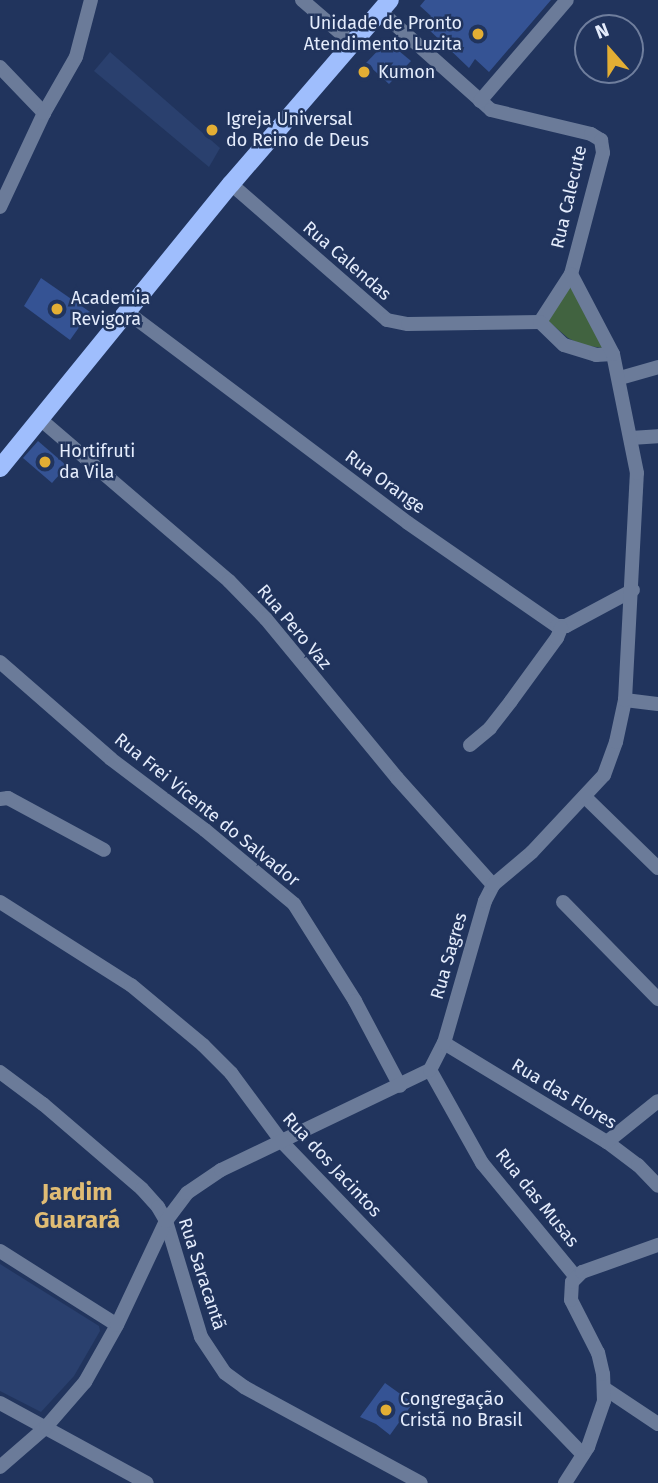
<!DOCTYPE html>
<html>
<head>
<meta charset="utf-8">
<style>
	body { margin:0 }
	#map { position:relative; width:658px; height:1483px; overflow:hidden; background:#21345d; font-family:"Fira Sans",sans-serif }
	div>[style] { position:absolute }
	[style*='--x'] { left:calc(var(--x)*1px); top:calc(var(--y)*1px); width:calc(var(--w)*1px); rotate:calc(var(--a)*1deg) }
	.built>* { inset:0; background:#2a406e }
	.green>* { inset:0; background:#416340 }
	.building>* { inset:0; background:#355394 }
	.minor>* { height:14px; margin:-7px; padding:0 7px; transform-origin:7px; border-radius:7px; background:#6b7b99 }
	.major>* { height:18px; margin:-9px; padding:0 9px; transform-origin:9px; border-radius:9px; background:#9fbefd }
	.dots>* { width:19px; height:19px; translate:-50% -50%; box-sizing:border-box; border:4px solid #21345d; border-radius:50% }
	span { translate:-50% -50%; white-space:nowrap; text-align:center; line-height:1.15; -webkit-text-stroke:5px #21345d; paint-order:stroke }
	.poi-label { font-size:18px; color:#e4ecfc }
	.right { translate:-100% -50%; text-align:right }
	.left { translate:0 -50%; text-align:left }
	.street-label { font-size:18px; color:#e4ecfc }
	.district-label { font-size:24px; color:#e0bc74; font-weight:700 }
	.north { position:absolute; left:574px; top:14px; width:70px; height:70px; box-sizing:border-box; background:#21345d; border:2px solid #6f7e9d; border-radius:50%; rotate:339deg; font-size:19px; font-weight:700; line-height:28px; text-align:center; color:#e4ecfc }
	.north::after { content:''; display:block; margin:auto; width:24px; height:32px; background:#e3ae34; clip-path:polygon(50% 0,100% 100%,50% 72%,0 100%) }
</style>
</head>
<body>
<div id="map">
	<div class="built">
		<div style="clip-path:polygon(110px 52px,220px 148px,209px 167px,94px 71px)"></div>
		<div style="clip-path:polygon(0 1264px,99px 1326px,100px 1331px,74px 1376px,41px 1412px,0 1391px)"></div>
	</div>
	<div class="green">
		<div style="clip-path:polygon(570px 286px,603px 348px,582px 345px,568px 338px,548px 321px)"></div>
	</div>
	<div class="building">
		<div style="clip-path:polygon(425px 0,551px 0,489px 72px,475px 59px,469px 68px,424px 25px,431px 16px,420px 6px)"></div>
		<div style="clip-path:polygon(387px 41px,411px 61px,389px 84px,366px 63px)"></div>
		<div style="clip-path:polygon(41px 278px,90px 312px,70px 340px,24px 306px)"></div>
		<div style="clip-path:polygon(38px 441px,67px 466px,52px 483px,23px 458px)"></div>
		<div style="clip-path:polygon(385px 1383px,413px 1403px,390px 1435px,376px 1424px,360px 1417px)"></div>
	</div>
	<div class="minor">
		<div style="--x:302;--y:0;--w:66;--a:40.7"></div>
		<div style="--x:380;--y:11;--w:149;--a:41.7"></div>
		<div style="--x:491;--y:110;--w:103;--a:13.5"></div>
		<div style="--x:591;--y:134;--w:12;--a:31"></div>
		<div style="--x:601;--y:140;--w:13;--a:81"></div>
		<div style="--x:603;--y:153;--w:125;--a:104.8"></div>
		<div style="--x:571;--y:274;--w:57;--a:122.9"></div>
		<div style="--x:0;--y:67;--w:64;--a:46.3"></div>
		<div style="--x:480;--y:101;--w:133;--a:-49.3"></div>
		<div style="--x:231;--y:184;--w:207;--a:41.1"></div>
		<div style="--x:387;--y:320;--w:21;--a:11"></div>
		<div style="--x:408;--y:324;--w:132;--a:-0.9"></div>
		<div style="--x:0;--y:207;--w:104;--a:-64.9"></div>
		<div style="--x:44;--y:113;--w:64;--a:-60.3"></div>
		<div style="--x:76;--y:57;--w:59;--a:-75.3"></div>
		<div style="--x:127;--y:312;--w:351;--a:36.9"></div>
		<div style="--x:408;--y:523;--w:181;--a:34.7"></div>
		<div style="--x:557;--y:626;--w:9;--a:0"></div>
		<div style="--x:566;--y:626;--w:76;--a:-28.2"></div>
		<div style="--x:540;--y:322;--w:33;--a:44"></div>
		<div style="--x:564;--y:345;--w:34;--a:17"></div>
		<div style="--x:596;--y:355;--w:17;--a:-3"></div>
		<div style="--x:620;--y:378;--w:40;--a:-16"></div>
		<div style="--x:40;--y:419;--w:249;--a:40.6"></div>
		<div style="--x:229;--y:581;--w:53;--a:45.8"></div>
		<div style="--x:266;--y:619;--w:206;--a:50.5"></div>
		<div style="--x:397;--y:778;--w:144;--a:48.1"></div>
		<div style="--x:631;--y:438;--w:27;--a:-4"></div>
		<div style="--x:0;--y:662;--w:147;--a:41.1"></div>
		<div style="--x:111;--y:759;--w:118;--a:37.1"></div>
		<div style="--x:205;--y:830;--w:116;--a:39.7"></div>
		<div style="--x:294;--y:904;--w:115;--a:57.8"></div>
		<div style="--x:355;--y:1001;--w:96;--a:62.1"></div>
		<div style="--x:625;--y:700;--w:33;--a:7"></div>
		<div style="--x:470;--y:745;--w:26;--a:-40"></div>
		<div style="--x:490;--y:728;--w:34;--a:-52"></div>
		<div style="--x:511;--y:701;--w:78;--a:-53.9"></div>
		<div style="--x:557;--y:638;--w:11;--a:-68"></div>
		<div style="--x:585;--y:797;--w:102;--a:44.2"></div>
		<div style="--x:0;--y:799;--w:8;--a:-7"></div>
		<div style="--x:8;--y:798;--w:109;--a:28.4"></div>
		<div style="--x:0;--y:902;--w:155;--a:32.4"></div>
		<div style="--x:131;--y:985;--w:94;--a:39.8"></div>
		<div style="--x:203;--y:1045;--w:40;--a:45"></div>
		<div style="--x:231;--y:1073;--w:86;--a:53.5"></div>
		<div style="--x:282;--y:1142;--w:434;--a:46.1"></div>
		<div style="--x:563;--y:902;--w:136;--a:45.6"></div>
		<div style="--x:444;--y:1043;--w:191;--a:31.3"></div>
		<div style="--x:607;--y:1142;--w:39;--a:37"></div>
		<div style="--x:638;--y:1165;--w:29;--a:46"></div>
		<div style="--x:430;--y:1070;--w:107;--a:60.8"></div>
		<div style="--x:482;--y:1163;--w:148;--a:50.5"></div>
		<div style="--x:0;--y:1072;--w:54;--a:36.7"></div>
		<div style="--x:43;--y:1104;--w:130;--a:40.6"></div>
		<div style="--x:142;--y:1189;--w:24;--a:48"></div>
		<div style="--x:158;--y:1207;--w:16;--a:60"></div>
		<div style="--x:166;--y:1221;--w:121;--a:73.2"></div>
		<div style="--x:201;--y:1337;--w:43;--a:56.3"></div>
		<div style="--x:225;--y:1373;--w:24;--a:36"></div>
		<div style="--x:244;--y:1387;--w:201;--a:28.5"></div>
		<div style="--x:607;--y:1142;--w:65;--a:-38.8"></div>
		<div style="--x:0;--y:1251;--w:138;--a:32.3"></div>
		<div style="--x:604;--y:1388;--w:65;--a:33.7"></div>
		<div style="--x:0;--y:1403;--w:167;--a:28.6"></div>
		<div style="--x:0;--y:1467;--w:61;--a:-41"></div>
		<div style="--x:46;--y:1427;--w:60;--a:-49.1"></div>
		<div style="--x:85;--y:1382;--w:65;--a:-60.7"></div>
		<div style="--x:117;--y:1325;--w:115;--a:-64.8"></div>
		<div style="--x:166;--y:1221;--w:35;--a:-53"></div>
		<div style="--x:187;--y:1193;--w:41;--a:-34.1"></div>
		<div style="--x:221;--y:1170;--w:232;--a:-25.6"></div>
		<div style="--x:430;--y:1070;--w:30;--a:-63"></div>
		<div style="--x:444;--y:1043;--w:148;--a:-73.9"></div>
		<div style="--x:485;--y:901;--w:18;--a:-63"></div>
		<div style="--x:493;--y:885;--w:51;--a:-40.2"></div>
		<div style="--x:532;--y:852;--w:105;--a:-46.9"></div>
		<div style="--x:604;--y:775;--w:35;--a:-70"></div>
		<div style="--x:616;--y:742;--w:43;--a:-77.9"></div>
		<div style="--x:625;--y:700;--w:227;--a:-87"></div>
		<div style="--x:637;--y:473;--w:121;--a:-101.4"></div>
		<div style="--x:613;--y:354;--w:90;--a:-117.7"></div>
		<div style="--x:565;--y:1483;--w:43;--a:-57.4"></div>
		<div style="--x:588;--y:1447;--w:49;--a:-70.8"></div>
		<div style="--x:604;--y:1401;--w:27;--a:-92"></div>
		<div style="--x:603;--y:1374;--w:22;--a:-103"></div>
		<div style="--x:598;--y:1353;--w:59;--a:-117"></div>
		<div style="--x:571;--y:1300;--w:18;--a:-87"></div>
		<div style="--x:572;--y:1282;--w:14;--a:-45"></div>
		<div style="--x:582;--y:1272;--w:81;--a:-19.6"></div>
	</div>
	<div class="major">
		<div style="--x:0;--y:468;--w:366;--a:-50.9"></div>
		<div style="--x:231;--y:184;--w:243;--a:-49.2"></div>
	</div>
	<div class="dots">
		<div style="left:478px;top:34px;background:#e3ae34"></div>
		<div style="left:364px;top:72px;background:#e3ae34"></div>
		<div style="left:212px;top:130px;background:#e3ae34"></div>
		<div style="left:57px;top:309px;background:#e3ae34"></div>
		<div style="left:45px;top:462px;background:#e3ae34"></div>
		<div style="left:386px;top:1410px;background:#e3ae34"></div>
	</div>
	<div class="poi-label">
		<span class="right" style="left:462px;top:34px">Unidade de Pronto<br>Atendimento Luzita</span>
		<span class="left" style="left:378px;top:72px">Kumon</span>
		<span class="left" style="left:226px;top:130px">Igreja Universal<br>do Reino de Deus</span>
		<span class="left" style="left:71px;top:309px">Academia<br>Revigora</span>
		<span class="left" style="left:59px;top:462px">Hortifruti<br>da Vila</span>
		<span class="left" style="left:400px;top:1410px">Congregação<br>Cristã no Brasil</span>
	</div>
	<div class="street-label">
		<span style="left:569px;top:197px;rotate:-77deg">Rua Calecute</span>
		<span style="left:347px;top:261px;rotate:41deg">Rua Calendas</span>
		<span style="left:385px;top:482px;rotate:36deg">Rua Orange</span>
		<span style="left:294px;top:627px;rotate:50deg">Rua Pero Vaz</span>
		<span style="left:207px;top:810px;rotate:39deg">Rua Frei Vicente do Salvador</span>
		<span style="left:449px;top:956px;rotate:-74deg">Rua Sagres</span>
		<span style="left:564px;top:1094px;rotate:31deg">Rua das Flores</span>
		<span style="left:332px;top:1165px;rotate:47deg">Rua dos Jacintos</span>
		<span style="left:537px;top:1198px;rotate:51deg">Rua das Musas</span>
		<span style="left:202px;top:1274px;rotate:72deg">Rua Saracantã</span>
	</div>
	<div class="district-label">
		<span style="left:77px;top:1207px">Jardim<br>Guarará</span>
	</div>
	<div class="north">N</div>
</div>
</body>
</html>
